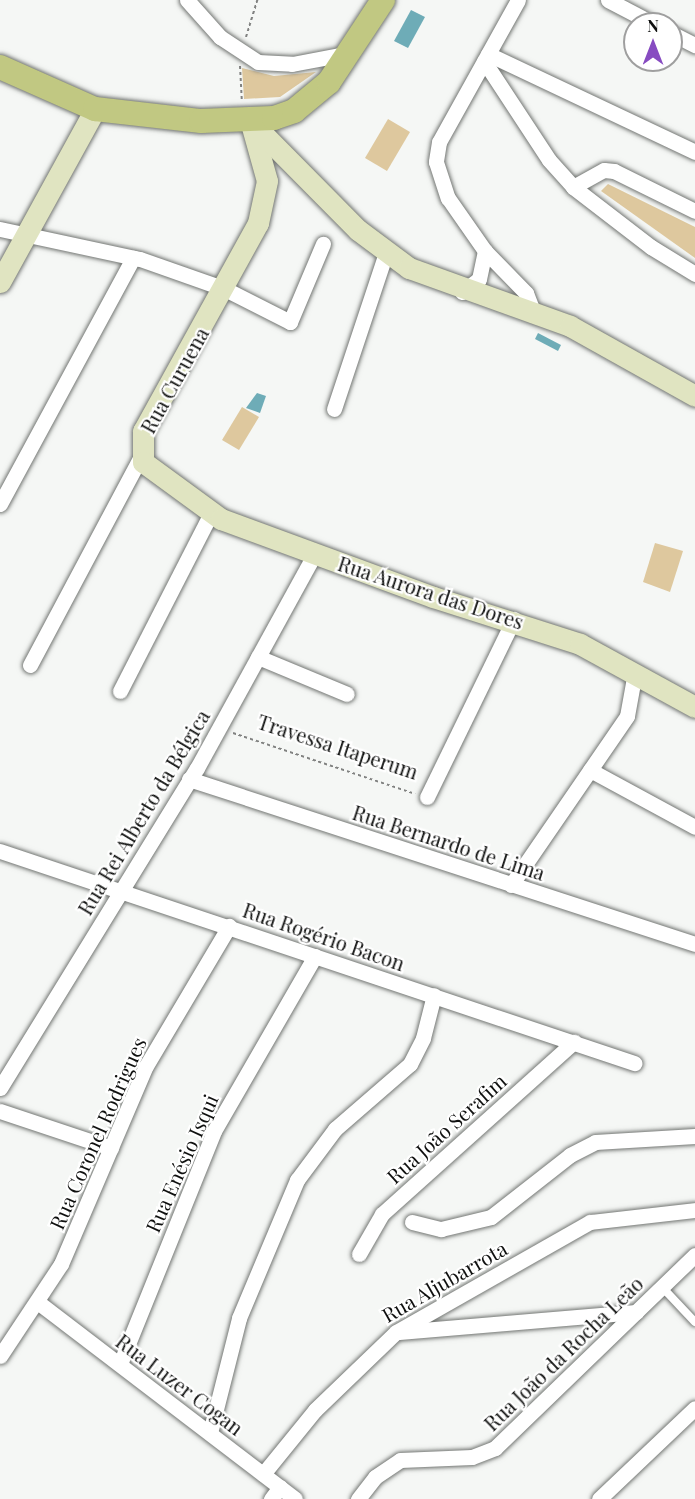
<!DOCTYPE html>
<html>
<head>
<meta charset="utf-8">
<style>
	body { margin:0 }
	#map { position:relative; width:695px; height:1499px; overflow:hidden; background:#f5f7f5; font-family:"Playfair Display",serif }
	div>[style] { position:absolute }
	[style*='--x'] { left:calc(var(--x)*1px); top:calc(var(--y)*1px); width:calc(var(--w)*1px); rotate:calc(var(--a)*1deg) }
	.green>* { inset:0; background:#dec89e }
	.water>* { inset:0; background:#6eacb7 }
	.path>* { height:2px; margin-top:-1px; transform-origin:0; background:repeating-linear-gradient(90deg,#818281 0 3px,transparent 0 6px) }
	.roads { filter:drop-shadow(0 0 2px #737673) drop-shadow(0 0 2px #737673) }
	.lane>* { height:8px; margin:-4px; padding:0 4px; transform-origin:4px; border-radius:4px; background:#fff }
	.street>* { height:15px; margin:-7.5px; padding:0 7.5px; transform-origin:7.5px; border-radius:7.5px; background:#fff }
	.secondary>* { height:21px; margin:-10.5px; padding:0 10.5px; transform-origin:10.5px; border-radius:10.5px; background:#e0e4c1 }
	.primary>* { height:24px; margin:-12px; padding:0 12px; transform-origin:12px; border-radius:12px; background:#c1c882 }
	span { translate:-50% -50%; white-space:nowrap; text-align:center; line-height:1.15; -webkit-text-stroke:4.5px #fff; paint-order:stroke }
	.street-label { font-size:20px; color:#0f100f }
	.north { position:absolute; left:623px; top:12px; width:60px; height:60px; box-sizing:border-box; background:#fff; border:2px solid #9f9f9f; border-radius:50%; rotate:0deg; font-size:16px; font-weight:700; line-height:24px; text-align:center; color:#0f100f }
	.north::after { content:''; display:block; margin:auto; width:21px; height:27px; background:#874bc1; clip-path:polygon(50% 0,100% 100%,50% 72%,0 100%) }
</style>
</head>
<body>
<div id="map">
	<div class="green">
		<div style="clip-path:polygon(242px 68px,274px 76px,316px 72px,280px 97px,244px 99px)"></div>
		<div style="clip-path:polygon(388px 119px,410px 132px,387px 171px,365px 158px)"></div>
		<div style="clip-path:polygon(608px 184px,695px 227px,695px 258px,601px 191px)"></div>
		<div style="clip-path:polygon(242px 407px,259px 417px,239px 450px,222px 440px)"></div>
		<div style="clip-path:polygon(655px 543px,683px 551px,670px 592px,643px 582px)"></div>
	</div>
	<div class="water">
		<div style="clip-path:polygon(411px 10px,425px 17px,408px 48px,394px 41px)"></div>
		<div style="clip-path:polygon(538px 333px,561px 345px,558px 351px,535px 339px)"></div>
		<div style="clip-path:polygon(257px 393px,266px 396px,260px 413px,246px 408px)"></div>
	</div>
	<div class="path">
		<div style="--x:246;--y:37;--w:39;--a:-73"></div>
		<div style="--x:240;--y:66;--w:36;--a:87"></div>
		<div style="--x:233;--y:733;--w:192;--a:18.5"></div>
	</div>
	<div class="roads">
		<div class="lane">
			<div style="--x:662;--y:1287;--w:48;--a:46.7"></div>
		</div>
		<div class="street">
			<div style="--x:187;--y:0;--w:50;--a:48.3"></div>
			<div style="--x:220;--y:37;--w:45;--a:33.3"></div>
			<div style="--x:258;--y:62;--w:34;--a:3"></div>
			<div style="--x:292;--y:64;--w:60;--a:-10.6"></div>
			<div style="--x:518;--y:0;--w:162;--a:119.1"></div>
			<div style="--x:439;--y:142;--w:20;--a:99"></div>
			<div style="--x:436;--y:162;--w:38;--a:72"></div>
			<div style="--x:448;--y:198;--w:65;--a:55.1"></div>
			<div style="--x:485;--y:251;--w:59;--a:45.7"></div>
			<div style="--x:526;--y:293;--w:19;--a:69"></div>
			<div style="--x:608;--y:0;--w:52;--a:27.6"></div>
			<div style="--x:671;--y:33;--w:27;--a:27"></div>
			<div style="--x:488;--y:54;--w:229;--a:25.3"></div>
			<div style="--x:484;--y:61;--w:118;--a:56.7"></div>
			<div style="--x:549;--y:160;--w:36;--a:48"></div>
			<div style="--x:573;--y:187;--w:98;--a:37.6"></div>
			<div style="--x:651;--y:247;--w:52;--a:31.5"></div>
			<div style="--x:573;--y:187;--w:35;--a:-29"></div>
			<div style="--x:604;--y:170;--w:10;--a:6"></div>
			<div style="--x:614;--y:171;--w:90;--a:26.3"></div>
			<div style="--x:0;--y:229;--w:143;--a:12.1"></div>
			<div style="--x:140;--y:259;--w:90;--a:19.4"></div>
			<div style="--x:225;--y:289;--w:73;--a:26.9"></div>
			<div style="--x:290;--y:322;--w:85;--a:-67.1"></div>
			<div style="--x:462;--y:292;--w:21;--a:-37"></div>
			<div style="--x:479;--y:279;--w:29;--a:-78"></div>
			<div style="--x:334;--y:409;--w:164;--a:-71.6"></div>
			<div style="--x:0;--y:504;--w:280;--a:-61.6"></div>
			<div style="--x:258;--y:657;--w:96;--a:22.6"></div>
			<div style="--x:30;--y:665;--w:237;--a:-62"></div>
			<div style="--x:120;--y:691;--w:200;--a:-62.9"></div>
			<div style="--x:590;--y:770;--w:119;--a:28.5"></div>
			<div style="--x:189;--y:779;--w:532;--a:18.06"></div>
			<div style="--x:427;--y:797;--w:198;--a:-64"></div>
			<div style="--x:0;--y:851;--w:669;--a:18.49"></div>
			<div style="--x:511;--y:885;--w:205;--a:-55.5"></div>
			<div style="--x:627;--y:716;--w:45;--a:-79.7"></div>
			<div style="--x:0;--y:1088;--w:376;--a:-58.4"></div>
			<div style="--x:197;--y:768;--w:245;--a:-61.2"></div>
			<div style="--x:0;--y:1111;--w:117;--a:18.4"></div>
			<div style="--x:412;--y:1222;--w:30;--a:14"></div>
			<div style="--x:441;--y:1229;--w:51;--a:-13.5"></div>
			<div style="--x:491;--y:1217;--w:100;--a:-38.1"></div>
			<div style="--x:570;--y:1155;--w:28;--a:-27"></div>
			<div style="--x:595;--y:1142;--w:100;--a:-3.4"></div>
			<div style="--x:359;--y:1254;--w:46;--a:-60.1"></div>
			<div style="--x:382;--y:1214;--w:258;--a:-41.9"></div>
			<div style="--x:39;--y:1303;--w:322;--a:37.4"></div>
			<div style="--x:399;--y:1332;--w:238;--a:-4.8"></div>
			<div style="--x:0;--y:1356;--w:110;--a:-56.5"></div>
			<div style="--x:61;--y:1264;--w:215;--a:-66.8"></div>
			<div style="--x:146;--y:1066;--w:163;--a:-59.3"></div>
			<div style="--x:120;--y:1364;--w:251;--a:-68"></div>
			<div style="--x:214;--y:1131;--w:202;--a:-60"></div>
			<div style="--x:210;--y:1433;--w:119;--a:-75.8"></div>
			<div style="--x:239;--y:1318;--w:150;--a:-67.2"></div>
			<div style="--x:297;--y:1180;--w:64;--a:-53.3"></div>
			<div style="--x:335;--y:1129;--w:99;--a:-40.9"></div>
			<div style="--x:410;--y:1064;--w:29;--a:-63"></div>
			<div style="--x:423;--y:1038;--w:44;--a:-75.7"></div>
			<div style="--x:263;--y:1474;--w:82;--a:-50.9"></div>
			<div style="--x:315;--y:1410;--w:112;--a:-43.9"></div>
			<div style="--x:396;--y:1332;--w:223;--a:-29.6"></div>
			<div style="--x:590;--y:1222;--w:106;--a:-6.5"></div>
			<div style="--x:271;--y:1499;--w:15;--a:-53"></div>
			<div style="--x:358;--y:1499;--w:28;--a:-52"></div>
			<div style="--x:375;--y:1477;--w:30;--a:-34"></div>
			<div style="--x:400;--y:1460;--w:72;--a:-2.4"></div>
			<div style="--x:472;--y:1457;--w:25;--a:-21"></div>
			<div style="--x:495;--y:1448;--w:278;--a:-44"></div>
			<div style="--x:599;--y:1499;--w:132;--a:-43.5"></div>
		</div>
		<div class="secondary">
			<div style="--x:250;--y:120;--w:63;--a:74.4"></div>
			<div style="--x:267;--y:181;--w:43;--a:102.1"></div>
			<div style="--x:258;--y:223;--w:238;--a:118.9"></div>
			<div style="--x:143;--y:431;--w:31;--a:90"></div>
			<div style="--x:143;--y:462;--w:97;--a:36.2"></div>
			<div style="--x:221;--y:519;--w:226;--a:20.2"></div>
			<div style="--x:433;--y:597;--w:154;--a:17.7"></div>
			<div style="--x:580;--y:644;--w:131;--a:28.7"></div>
			<div style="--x:256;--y:127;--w:145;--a:45.3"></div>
			<div style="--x:358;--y:230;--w:64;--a:36.7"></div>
			<div style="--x:409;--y:268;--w:171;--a:19.8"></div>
			<div style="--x:570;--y:326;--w:143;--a:29.2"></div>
			<div style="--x:0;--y:282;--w:197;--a:-61.2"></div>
		</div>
		<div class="primary">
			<div style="--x:0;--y:67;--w:104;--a:23.9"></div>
			<div style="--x:95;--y:109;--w:107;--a:6.5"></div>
			<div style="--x:201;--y:121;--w:73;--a:-2.4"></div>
			<div style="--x:274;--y:118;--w:21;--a:-19"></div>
			<div style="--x:294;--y:111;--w:45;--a:-39.6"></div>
			<div style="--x:329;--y:82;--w:98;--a:-56.6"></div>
		</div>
	</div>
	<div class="street-label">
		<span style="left:174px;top:380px;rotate:-61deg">Rua Curuena</span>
		<span style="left:431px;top:592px;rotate:18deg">Rua Aurora das Dores</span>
		<span style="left:338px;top:746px;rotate:18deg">Travessa Itaperum</span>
		<span style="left:143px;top:812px;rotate:-59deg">Rua Rei Alberto da Bélgica</span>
		<span style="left:449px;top:842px;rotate:18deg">Rua Bernardo de Lima</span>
		<span style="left:324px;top:936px;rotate:19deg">Rua Rogério Bacon</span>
		<span style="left:446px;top:1128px;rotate:-42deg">Rua João Serafim</span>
		<span style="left:97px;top:1133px;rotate:-66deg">Rua Coronel Rodrigues</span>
		<span style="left:181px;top:1163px;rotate:-66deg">Rua Enésio Isqui</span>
		<span style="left:444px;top:1281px;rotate:-30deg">Rua Aljubarrota</span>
		<span style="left:563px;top:1353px;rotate:-44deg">Rua João da Rocha Leão</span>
		<span style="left:180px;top:1384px;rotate:37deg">Rua Luzer Cogan</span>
	</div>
	<div class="north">N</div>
</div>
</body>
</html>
